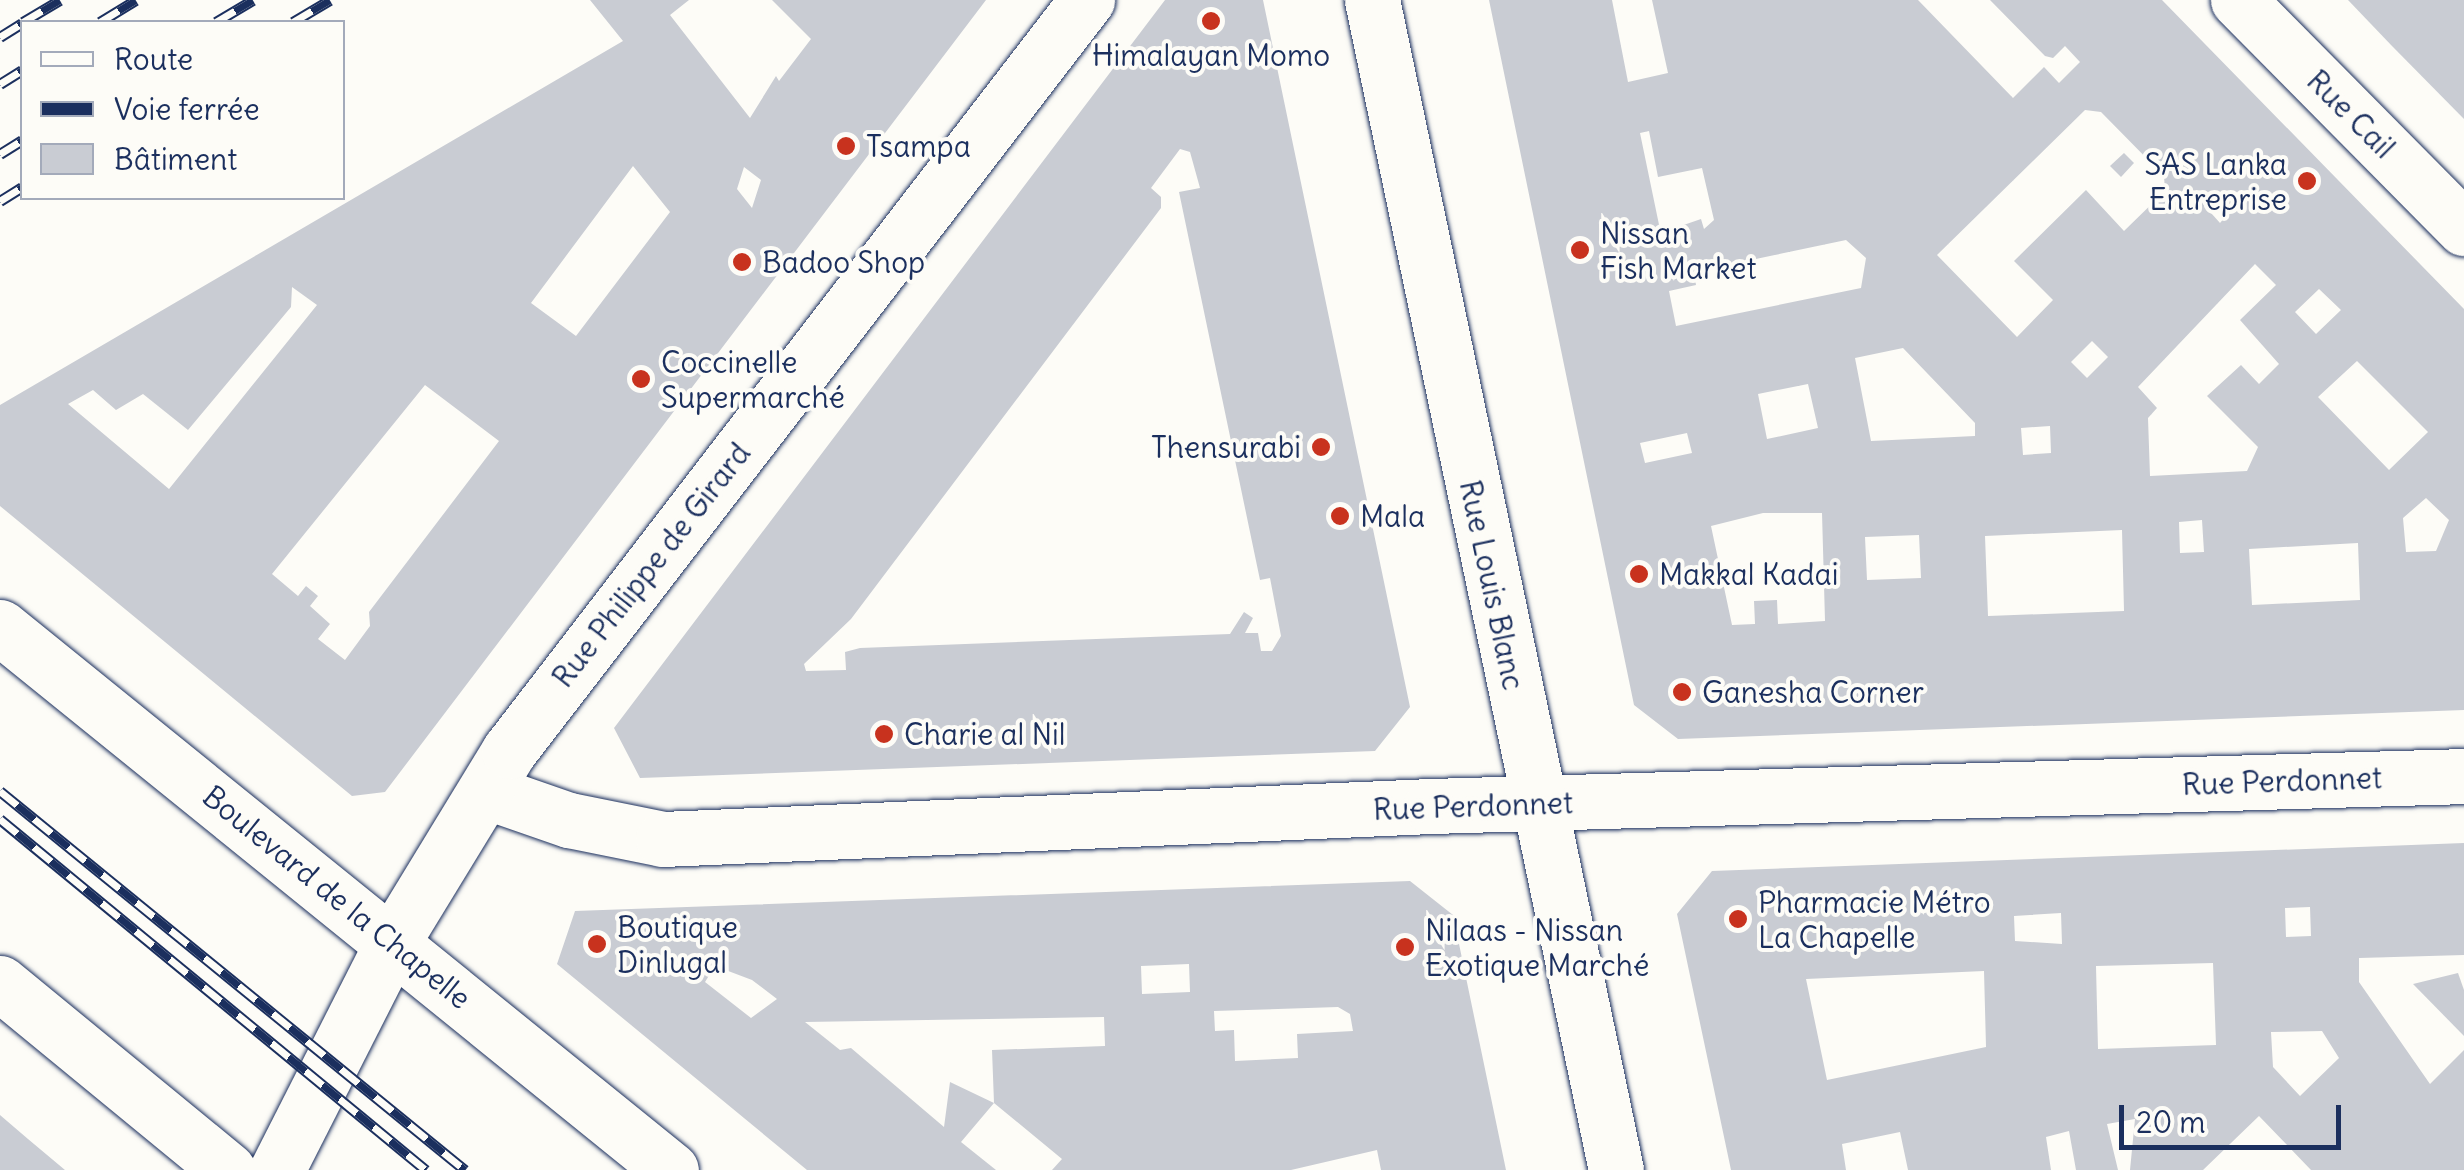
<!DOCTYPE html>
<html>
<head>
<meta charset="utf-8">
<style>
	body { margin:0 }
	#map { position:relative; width:2464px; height:1170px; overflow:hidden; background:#fdfcf7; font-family:Delius,sans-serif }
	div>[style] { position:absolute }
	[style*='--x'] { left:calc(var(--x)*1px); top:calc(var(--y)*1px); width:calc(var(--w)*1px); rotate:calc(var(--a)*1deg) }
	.building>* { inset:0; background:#c9ccd3 }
	.roads { filter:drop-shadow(0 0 2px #1b2f5e) drop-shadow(0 0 2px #1b2f5e) }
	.minor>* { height:55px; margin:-27.5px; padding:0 27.5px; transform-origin:27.5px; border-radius:27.5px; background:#fdfcf7 }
	.primary>* { height:55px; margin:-27.5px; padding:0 27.5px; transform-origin:27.5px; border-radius:27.5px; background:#fdfcf7 }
	.rail>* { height:11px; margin-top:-5.5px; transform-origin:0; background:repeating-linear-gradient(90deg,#fdfcf7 0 22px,#1b2f5e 0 44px); box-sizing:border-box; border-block:2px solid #1b2f5e }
	.dots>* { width:28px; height:28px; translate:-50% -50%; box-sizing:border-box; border:5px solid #fdfcf7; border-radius:50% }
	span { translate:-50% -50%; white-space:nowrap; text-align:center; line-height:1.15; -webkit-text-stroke:8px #fdfcf7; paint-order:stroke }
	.poi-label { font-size:30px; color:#1b2f5e }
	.left { translate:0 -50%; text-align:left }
	.right { translate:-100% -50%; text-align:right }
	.street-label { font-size:30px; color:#1b2f5e }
	.legend { position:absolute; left:20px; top:20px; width:325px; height:180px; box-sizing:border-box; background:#fdfcf7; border:2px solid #a3aaba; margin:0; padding:12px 18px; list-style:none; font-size:30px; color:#1b2f5e }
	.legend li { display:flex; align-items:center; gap:20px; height:50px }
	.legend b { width:50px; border:2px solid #a3aaba }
	.scale { position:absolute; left:2119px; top:1105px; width:222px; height:45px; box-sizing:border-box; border:5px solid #1b2f5e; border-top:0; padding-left:12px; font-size:30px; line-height:35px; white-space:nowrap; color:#1b2f5e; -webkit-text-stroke:8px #fdfcf7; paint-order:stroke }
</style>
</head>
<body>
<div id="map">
	<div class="building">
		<div style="clip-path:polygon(evenodd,590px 0,689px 0,670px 15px,750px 118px,776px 76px,779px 81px,811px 39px,772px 0,986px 0,385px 792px,352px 796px,0 506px,0 405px,623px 41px,590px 0,633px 166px,670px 212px,576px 336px,531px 303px,633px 166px,590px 0,744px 167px,761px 180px,752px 208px,737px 189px,744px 167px,590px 0,292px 287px,317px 305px,169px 489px,68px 404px,93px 390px,116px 410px,143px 394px,188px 430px,291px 307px,292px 287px,590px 0,425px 385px,499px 441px,369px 612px,370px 626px,345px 660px,318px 639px,330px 624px,310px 606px,318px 596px,306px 586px,298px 596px,272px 574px,425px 385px)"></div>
		<div style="clip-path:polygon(evenodd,1165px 0,1263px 0,1410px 707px,1375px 751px,640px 778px,614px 728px,1165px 0,1180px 149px,1190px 152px,1200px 188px,1179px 192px,1260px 580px,1270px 578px,1281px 636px,1272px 651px,1261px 651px,1258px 633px,1245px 633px,1253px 618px,1244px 612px,1230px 634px,860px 648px,845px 652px,846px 670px,806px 671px,804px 664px,851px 619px,1161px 208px,1161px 197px,1151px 188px,1180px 149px)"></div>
		<div style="clip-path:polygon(evenodd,1489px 0,1612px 0,1628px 82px,1668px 73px,1652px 0,1918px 0,2013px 98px,2044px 67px,2059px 83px,2080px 62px,2065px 46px,2053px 58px,2045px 56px,1990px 0,2162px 0,2464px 309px,2464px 710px,1678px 739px,1634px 705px,1489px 0,2085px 110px,2101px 112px,2164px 176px,2165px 191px,2124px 231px,2086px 190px,2014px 261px,2053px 300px,2017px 337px,1937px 255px,2085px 110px,1489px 0,1649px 131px,1658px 177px,1702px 168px,1714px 220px,1704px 229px,1701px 219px,1672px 229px,1673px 241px,1663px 244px,1640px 133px,1649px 131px,1489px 0,2217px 192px,2233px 208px,2220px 223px,2203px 204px,2217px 192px,1489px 0,1846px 240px,1866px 258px,1861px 288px,1676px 326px,1669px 291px,1696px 285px,1694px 272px,1846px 240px,1489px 0,2255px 264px,2276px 285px,2240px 320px,2279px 364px,2259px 384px,2241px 365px,2207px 396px,2258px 447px,2247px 471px,2150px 476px,2148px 418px,2157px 408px,2138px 387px,2255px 264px,1489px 0,2319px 289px,2341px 310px,2316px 334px,2295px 312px,2319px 289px,1489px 0,2092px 341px,2108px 357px,2087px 378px,2071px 362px,2092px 341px,1489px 0,1903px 348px,1975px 423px,1975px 436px,1871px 441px,1855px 358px,1903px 348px,1489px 0,2357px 361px,2428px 432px,2389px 470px,2318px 397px,2357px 361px,1489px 0,1808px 384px,1818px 428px,1767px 439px,1758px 394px,1808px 384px,1489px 0,2050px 426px,2051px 453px,2023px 455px,2021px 428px,2050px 426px,1489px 0,1687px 433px,1692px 453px,1645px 463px,1640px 443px,1687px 433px,1489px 0,2426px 498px,2449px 520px,2436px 551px,2406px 552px,2403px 518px,2426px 498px,1489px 0,1763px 513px,1822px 513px,1825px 621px,1778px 624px,1777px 600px,1754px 601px,1755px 624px,1732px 625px,1711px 526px,1763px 513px,1489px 0,2202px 520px,2204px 552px,2180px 553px,2179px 522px,2202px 520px,1489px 0,2122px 530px,2124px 611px,1988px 616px,1985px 536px,2122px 530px,1489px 0,1919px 535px,1921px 578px,1867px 580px,1865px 537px,1919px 535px,1489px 0,2358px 543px,2360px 600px,2252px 605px,2249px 549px,2358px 543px)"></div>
		<div style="clip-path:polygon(2348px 0,2464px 0,2464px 119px,2392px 46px)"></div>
		<div style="clip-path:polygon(2124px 153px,2134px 163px,2121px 177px,2110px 166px)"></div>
		<div style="clip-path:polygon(evenodd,2464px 843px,2464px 955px,2359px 958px,2359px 982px,2430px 1084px,2464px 1050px,2464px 1170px,2311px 1170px,2259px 1116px,2203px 1170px,2130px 1170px,2135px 1119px,2107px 1124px,2118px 1170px,2076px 1170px,2069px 1131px,2046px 1137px,2051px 1170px,1908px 1170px,1900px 1132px,1842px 1144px,1846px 1170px,1731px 1170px,1677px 914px,1712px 871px,2464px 843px,2310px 907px,2311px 936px,2286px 937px,2285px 908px,2310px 907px,2464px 843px,2061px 913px,2062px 944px,2015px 941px,2014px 916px,2061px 913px,2464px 843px,2213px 963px,2216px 1045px,2098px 1049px,2096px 966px,2213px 963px,2464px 843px,1984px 971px,1986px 1047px,1827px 1080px,1806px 979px,1984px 971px,2464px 843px,2322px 1031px,2339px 1058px,2300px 1096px,2273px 1067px,2271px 1032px,2322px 1031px)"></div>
		<div style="clip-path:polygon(evenodd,1410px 881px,1453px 915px,1506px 1170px,1381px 1170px,1377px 1150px,1291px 1170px,1052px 1170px,1062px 1159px,994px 1103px,961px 1142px,996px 1170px,807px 1170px,557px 964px,575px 911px,1410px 881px,1189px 964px,1190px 992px,1142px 994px,1141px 966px,1189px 964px,1410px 881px,715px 966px,752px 980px,777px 999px,751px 1018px,705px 982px,715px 966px,1410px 881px,1338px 1007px,1350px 1014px,1353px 1031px,1297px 1034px,1298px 1058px,1235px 1061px,1234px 1030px,1215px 1031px,1214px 1011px,1338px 1007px,1410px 881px,1104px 1017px,1105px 1046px,992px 1050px,994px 1103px,950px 1082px,944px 1127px,851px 1048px,840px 1050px,805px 1022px,1104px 1017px)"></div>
		<div style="clip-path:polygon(2458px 973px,2464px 990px,2464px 1036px,2413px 984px)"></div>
		<div style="clip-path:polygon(0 1115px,28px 1139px,65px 1170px,0 1170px)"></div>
	</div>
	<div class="roads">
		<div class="minor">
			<div style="--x:1372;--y:0;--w:1195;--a:78.22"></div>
			<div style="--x:2238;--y:0;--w:321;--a:45.3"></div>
			<div style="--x:488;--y:792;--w:86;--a:19.1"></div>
			<div style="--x:569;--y:820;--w:96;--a:11.4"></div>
			<div style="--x:663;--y:839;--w:769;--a:-2.46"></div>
			<div style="--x:1431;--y:806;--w:1033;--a:-1.66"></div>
			<div style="--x:277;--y:1170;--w:257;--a:-63.1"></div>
			<div style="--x:393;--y:941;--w:223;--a:-58.6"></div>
			<div style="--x:509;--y:751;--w:948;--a:-52.42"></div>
		</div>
		<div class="primary">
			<div style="--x:0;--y:627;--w:863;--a:38.98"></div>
			<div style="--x:0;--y:983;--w:295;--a:39.4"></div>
		</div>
	</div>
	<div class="rail">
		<div style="--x:23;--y:22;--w:43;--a:-30.7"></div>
		<div style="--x:100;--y:22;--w:42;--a:-31.4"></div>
		<div style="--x:216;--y:22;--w:43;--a:-30.7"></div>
		<div style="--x:293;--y:22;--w:43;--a:-30.7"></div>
		<div style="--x:0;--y:37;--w:26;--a:-32"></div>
		<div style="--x:0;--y:84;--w:26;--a:-32"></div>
		<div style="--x:0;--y:154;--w:26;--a:-32"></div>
		<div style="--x:0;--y:201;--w:26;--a:-32"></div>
		<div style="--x:0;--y:791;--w:600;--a:39.18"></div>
		<div style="--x:0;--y:819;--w:552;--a:39.49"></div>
	</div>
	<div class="dots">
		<div style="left:1211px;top:21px;background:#c8321e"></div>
		<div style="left:846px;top:146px;background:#c8321e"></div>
		<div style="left:2307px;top:181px;background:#c8321e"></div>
		<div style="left:1580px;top:250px;background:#c8321e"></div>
		<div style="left:742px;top:262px;background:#c8321e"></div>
		<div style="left:641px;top:379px;background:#c8321e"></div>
		<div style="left:1321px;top:447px;background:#c8321e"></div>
		<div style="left:1340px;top:516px;background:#c8321e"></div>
		<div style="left:1639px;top:574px;background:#c8321e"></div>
		<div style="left:1682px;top:692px;background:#c8321e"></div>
		<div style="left:884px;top:734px;background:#c8321e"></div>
		<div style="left:1738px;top:919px;background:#c8321e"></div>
		<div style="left:597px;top:944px;background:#c8321e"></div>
		<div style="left:1405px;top:947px;background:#c8321e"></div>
	</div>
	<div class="poi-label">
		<span style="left:1211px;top:55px">Himalayan Momo</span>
		<span class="left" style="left:866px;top:146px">Tsampa</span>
		<span class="right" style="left:2287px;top:181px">SAS Lanka<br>Entreprise</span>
		<span class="left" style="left:1600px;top:250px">Nissan<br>Fish Market</span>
		<span class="left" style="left:762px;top:262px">Badoo Shop</span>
		<span class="left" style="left:661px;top:379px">Coccinelle<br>Supermarché</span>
		<span class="right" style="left:1301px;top:447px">Thensurabi</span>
		<span class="left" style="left:1360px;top:516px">Mala</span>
		<span class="left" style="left:1659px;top:574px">Makkal Kadai</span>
		<span class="left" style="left:1702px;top:692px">Ganesha Corner</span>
		<span class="left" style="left:904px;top:734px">Charie al Nil</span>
		<span class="left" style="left:1758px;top:919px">Pharmacie Métro<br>La Chapelle</span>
		<span class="left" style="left:617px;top:944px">Boutique<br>Dinlugal</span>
		<span class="left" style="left:1425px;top:947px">Nilaas - Nissan<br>Exotique Marché</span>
	</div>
	<div class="street-label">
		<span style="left:2351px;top:114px;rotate:45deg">Rue Cail</span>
		<span style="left:651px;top:565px;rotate:-52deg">Rue Philippe de Girard</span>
		<span style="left:1492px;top:585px;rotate:78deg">Rue Louis Blanc</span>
		<span style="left:2282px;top:781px;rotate:-2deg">Rue Perdonnet</span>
		<span style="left:1473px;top:806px;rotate:-2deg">Rue Perdonnet</span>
		<span style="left:337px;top:897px;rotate:39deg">Boulevard de la Chapelle</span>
	</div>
	<ul class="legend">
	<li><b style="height:12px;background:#fdfcf7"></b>Route</li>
	<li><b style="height:12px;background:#1b2f5e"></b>Voie ferrée</li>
	<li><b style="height:28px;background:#c9ccd3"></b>Bâtiment</li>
	</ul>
	<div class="scale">20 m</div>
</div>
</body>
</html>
